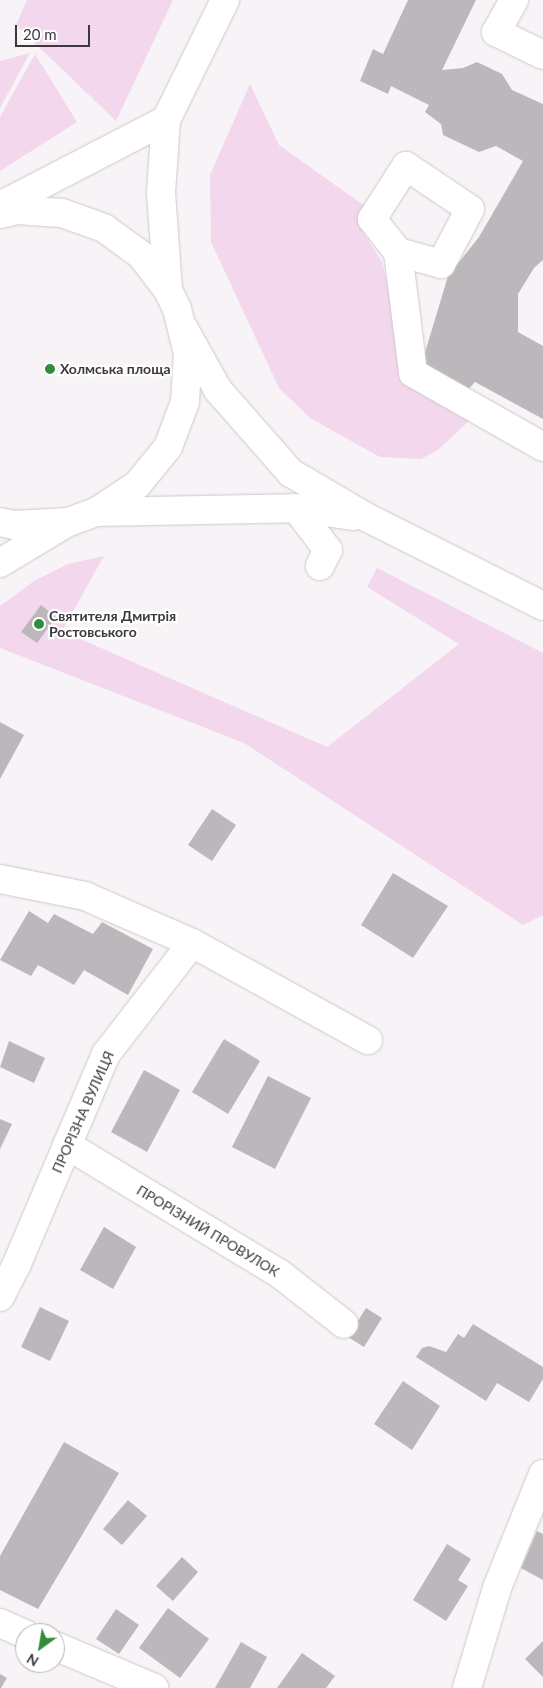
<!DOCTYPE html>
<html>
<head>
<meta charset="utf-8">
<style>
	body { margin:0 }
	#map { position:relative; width:543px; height:1688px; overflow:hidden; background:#f8f3f7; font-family:Lato,sans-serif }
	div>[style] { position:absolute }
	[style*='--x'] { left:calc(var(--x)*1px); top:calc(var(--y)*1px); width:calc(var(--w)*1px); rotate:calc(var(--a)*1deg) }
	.green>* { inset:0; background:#f3d7ed }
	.building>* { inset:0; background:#bcb7bb }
	.roads { filter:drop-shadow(0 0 1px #cdc8cc) drop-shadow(0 0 1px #cdc8cc) }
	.minor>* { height:28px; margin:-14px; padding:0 14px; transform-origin:14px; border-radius:14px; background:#fff }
	.major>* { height:28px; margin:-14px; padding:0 14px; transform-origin:14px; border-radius:14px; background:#fff }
	.dots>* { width:14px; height:14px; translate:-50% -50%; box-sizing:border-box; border:2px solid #fff; border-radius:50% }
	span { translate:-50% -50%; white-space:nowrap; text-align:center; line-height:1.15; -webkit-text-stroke:4.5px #fff; paint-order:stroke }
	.poi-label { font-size:14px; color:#3b393b; font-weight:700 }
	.left { translate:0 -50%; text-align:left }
	.street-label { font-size:14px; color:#3b393b }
	.north { position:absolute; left:15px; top:1623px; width:50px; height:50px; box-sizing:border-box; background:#fff; border:1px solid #b1b0b1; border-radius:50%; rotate:212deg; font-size:14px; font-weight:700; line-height:20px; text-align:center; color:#3b393b }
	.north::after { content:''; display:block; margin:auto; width:18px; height:22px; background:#328c3d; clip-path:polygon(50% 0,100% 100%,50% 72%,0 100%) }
	.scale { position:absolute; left:15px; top:25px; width:75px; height:22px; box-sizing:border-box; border:2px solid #3b393b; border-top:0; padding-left:6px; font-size:15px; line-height:18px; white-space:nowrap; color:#3b393b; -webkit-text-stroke:4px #fff; paint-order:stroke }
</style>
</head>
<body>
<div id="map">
	<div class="green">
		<div style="clip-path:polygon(27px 0,173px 0,116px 121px,16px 25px)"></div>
		<div style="clip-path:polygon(30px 53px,0 108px,0 61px)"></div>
		<div style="clip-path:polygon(35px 54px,77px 122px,0 171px,0 117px)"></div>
		<div style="clip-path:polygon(250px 84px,279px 145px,366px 207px,359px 226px,382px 262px,404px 354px,474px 416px,438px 450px,421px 459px,380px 457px,310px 418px,279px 388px,211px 242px,210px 175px)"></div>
		<div style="clip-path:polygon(104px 556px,62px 631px,327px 747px,459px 644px,367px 587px,377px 568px,543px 653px,543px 915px,523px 925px,244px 743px,0 648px,0 606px,34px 581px,68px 564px)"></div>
	</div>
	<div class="building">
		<div style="clip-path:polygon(408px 0,476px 0,442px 70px,463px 68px,477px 62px,502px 74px,512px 90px,543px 104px,543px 260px,534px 268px,518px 294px,518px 332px,543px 346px,543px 419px,475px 382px,466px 392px,420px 369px,448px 276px,479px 237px,523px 161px,496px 146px,479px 152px,443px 135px,441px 124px,425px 112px,429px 105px,391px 86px,388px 94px,360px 81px,373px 49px,383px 54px)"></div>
		<div style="clip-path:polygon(41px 605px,56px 617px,37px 643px,21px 632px)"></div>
		<div style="clip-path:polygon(0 722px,24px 735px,0 779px)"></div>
		<div style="clip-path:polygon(212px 809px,236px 825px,212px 861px,188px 845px)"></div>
		<div style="clip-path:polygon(393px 873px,448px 906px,413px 958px,361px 925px)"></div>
		<div style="clip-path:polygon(29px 911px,48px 923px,54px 914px,93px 934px,102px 922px,153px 949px,128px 995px,84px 970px,74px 985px,38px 965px,31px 976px,0 960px)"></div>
		<div style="clip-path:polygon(224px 1039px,260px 1061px,228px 1114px,192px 1092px)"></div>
		<div style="clip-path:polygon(9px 1041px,45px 1058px,34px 1083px,0 1067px)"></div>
		<div style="clip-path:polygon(144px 1070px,180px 1090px,147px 1152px,111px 1132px)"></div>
		<div style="clip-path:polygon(268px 1076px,311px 1098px,275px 1169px,232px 1147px)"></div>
		<div style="clip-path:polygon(0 1119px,12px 1124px,0 1149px)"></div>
		<div style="clip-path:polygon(104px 1227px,136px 1247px,113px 1289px,80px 1270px)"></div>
		<div style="clip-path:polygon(40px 1307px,69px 1321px,50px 1361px,21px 1347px)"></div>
		<div style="clip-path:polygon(366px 1308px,382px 1318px,364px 1347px,348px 1337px)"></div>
		<div style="clip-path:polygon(473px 1324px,543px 1367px,543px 1379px,529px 1402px,497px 1383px,486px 1401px,416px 1357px,422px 1348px,429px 1346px,446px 1352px,458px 1334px,464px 1338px)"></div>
		<div style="clip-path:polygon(403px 1381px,440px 1406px,412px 1450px,374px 1424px)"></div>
		<div style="clip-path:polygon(64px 1442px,119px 1473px,38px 1609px,0 1590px,0 1556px)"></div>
		<div style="clip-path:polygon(128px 1500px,147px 1516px,122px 1545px,103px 1529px)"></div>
		<div style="clip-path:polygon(537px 1531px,543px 1534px,543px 1580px,521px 1568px)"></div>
		<div style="clip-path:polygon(447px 1544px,471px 1559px,458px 1580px,468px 1586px,446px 1621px,413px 1600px)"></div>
		<div style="clip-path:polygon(182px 1557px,198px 1572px,173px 1601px,156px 1586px)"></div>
		<div style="clip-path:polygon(168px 1608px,209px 1639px,180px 1678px,139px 1648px)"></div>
		<div style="clip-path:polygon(116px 1609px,139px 1625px,119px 1654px,96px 1639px)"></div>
		<div style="clip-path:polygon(543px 1641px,543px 1677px,525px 1659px)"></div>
		<div style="clip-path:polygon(241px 1642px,267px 1657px,250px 1688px,215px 1688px)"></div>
		<div style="clip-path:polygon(302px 1653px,335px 1676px,326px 1688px,277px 1688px)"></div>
		<div style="clip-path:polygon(0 1674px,7px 1678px,1px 1688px,0 1688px)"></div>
	</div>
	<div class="roads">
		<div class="minor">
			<div style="--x:514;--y:0;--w:37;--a:119"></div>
			<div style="--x:496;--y:32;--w:52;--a:26.1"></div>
			<div style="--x:398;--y:252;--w:45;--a:15.6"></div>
			<div style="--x:441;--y:264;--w:62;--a:-62.2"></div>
			<div style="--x:470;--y:209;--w:77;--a:-146.1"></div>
			<div style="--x:406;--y:166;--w:63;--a:122.7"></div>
			<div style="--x:372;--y:219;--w:42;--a:51.8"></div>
			<div style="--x:398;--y:252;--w:122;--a:82.9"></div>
			<div style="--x:413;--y:373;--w:150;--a:29.6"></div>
			<div style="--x:184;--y:329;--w:70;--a:60.9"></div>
			<div style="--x:218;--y:390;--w:111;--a:48.7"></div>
			<div style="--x:291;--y:473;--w:89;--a:30.3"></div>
			<div style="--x:368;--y:518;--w:196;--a:26.7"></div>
			<div style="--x:296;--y:508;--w:53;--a:52.7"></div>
			<div style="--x:328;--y:550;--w:18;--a:117"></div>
			<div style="--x:96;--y:512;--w:200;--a:-1.1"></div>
			<div style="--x:296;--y:508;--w:59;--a:7.9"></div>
			<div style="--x:0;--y:563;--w:79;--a:-31.1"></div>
			<div style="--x:0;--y:879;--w:87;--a:11.3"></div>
			<div style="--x:85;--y:896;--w:117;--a:23.7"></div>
			<div style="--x:192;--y:943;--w:201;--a:28.9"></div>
			<div style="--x:67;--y:1145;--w:249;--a:31.2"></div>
			<div style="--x:280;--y:1274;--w:81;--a:38"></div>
			<div style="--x:0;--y:1297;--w:35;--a:-63"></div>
			<div style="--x:16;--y:1266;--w:230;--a:-67"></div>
			<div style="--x:106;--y:1054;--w:140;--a:-52.2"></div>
			<div style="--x:0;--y:1623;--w:27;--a:24"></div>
			<div style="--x:55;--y:1646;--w:108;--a:23"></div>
			<div style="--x:467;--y:1688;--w:104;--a:-73.3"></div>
			<div style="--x:497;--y:1588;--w:123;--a:-68"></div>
		</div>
		<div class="major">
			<div style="--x:0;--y:206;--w:187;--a:-27.4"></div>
			<div style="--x:0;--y:214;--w:17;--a:-13"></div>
			<div style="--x:17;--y:210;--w:45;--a:3.8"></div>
			<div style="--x:62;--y:213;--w:45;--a:19.7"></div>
			<div style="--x:104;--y:228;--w:46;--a:36.1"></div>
			<div style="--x:141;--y:255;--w:44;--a:52.4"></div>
			<div style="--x:168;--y:290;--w:21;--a:65"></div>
			<div style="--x:177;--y:309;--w:45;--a:76"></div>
			<div style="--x:188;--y:353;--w:49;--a:93.5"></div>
			<div style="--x:185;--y:402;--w:48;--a:110.7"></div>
			<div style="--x:168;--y:447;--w:49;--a:129.2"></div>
			<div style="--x:137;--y:485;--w:49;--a:146.6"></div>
			<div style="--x:96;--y:512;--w:30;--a:160"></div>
			<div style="--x:68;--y:522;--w:54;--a:176.8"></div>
			<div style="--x:14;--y:525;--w:14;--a:-168"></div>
			<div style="--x:168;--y:290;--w:97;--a:-94.1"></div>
			<div style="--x:161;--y:193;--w:73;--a:-86.1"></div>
			<div style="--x:166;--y:120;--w:134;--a:-63.8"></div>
		</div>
	</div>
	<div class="dots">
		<div style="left:50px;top:369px;background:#328c3d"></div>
		<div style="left:39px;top:624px;background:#328c3d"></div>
	</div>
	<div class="poi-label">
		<span class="left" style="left:60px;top:369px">Холмська площа</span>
		<span class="left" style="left:49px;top:624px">Святителя Дмитрія<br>Ростовського</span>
	</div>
	<div class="street-label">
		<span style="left:83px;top:1112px;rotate:-66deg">ПРОРІЗНА ВУЛИЦЯ</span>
		<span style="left:208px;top:1231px;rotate:31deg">ПРОРІЗНИЙ ПРОВУЛОК</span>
	</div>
	<div class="north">N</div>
	<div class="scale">20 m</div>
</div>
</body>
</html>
